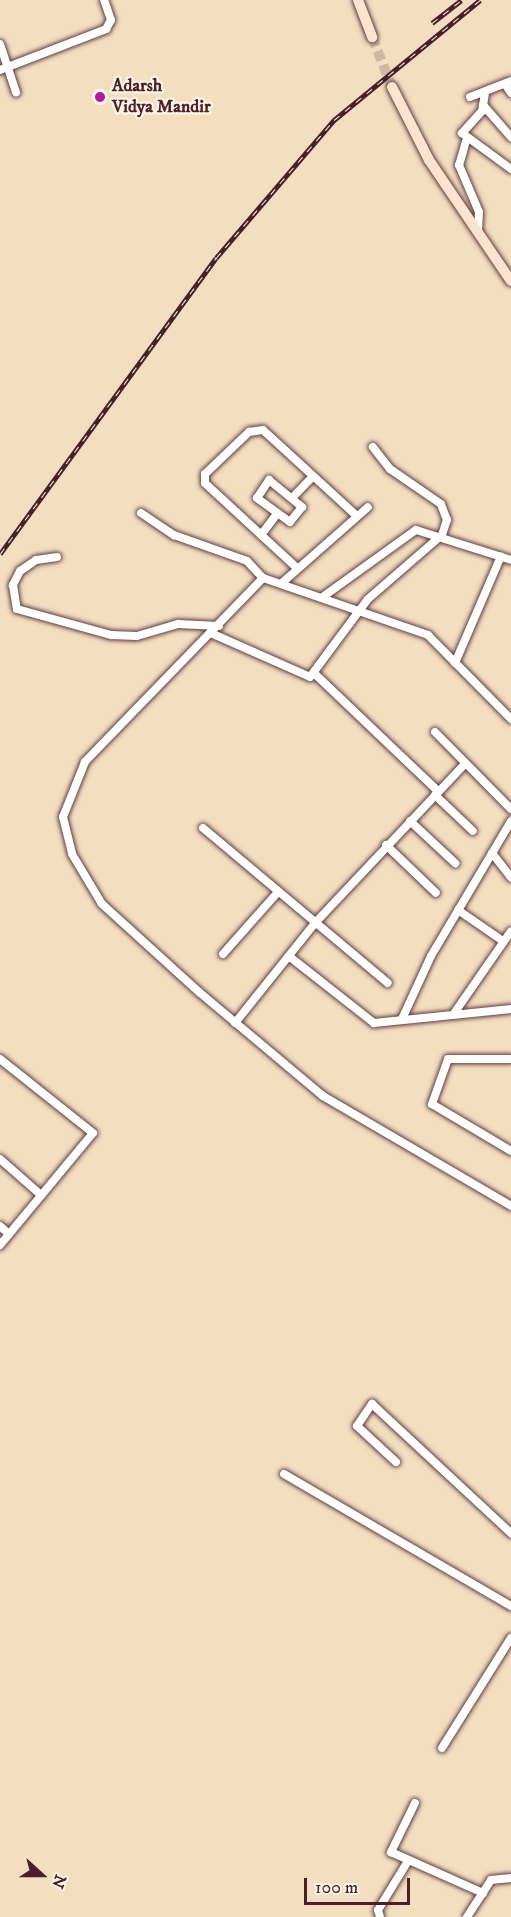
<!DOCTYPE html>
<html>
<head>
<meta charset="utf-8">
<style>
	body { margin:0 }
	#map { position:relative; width:511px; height:1917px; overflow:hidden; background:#f3dec0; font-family:"IM FELL DW Pica",serif }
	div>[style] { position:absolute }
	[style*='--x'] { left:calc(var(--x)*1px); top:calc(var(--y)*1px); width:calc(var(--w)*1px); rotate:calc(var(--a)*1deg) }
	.secondary-tunnel>* { height:10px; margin-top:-5px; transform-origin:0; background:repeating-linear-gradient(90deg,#d1b8a2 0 10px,transparent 0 15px) }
	.roads { filter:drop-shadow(0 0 2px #633c41) drop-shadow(0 0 2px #633c41) }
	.street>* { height:8px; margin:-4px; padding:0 4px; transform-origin:4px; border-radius:4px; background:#fff }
	.secondary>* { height:10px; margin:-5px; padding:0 5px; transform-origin:5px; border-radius:5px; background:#fce5cf }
	.rail>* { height:4.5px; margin-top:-2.25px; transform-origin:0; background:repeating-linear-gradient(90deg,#fcf5e5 0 7px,#4a1f2b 0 14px); box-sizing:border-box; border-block:2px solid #4a1f2b }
	.dots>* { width:16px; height:16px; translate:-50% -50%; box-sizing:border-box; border:3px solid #fcf5e5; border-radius:50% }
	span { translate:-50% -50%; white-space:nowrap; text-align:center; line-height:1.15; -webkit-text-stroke:4.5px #fcf5e5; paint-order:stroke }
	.poi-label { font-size:18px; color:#4a1f2b; font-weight:700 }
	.left { translate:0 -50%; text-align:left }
	.north { position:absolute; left:12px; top:1845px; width:60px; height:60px; -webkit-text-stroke:4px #fcf5e5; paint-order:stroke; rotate:111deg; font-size:16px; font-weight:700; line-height:24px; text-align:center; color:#4a1f2b }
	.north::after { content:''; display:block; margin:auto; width:21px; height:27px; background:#4a1f2b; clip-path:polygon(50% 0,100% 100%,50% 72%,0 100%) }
	.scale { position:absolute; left:304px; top:1878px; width:106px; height:27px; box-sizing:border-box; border:3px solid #4a1f2b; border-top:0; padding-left:8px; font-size:18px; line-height:21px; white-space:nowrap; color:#4a1f2b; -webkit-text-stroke:4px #fcf5e5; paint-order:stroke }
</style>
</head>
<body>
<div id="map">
	<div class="secondary-tunnel">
		<div style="--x:372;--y:37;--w:54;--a:68.2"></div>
	</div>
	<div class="roads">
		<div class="street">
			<div style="--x:0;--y:44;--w:51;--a:71.6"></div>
			<div style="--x:0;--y:70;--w:114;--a:-21.1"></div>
			<div style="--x:106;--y:29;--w:10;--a:-61"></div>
			<div style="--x:111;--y:20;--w:21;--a:-109"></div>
			<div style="--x:505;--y:84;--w:11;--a:56"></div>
			<div style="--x:485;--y:93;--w:18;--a:99"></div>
			<div style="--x:482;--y:111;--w:30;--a:132"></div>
			<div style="--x:462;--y:133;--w:61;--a:36.3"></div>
			<div style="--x:470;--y:97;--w:44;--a:-21.3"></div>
			<div style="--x:483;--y:105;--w:43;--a:48.8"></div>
			<div style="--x:466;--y:141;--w:25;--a:106"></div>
			<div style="--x:459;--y:165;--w:51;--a:66.9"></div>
			<div style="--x:479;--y:212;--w:19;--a:93"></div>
			<div style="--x:269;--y:480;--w:43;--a:39.3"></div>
			<div style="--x:302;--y:507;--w:19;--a:129"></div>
			<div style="--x:290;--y:522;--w:41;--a:-144"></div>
			<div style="--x:257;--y:498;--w:22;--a:-56"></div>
			<div style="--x:292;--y:498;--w:30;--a:-46"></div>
			<div style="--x:141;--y:513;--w:40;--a:34"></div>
			<div style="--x:174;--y:535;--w:77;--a:19.6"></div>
			<div style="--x:247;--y:561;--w:23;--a:47"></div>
			<div style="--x:261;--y:535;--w:26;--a:-53"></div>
			<div style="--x:57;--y:557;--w:21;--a:172"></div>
			<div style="--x:36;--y:560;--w:19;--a:145"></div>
			<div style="--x:20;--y:571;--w:16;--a:117"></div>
			<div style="--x:13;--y:585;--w:24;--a:81"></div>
			<div style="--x:17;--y:609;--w:98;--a:15.5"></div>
			<div style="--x:111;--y:635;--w:26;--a:2"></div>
			<div style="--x:137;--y:636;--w:43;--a:-16.3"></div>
			<div style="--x:178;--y:624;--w:41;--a:2.8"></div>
			<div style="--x:297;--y:568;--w:125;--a:-137.3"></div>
			<div style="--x:205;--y:483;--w:9;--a:-90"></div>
			<div style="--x:205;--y:474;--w:61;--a:-43.7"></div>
			<div style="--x:249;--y:432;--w:14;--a:-8"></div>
			<div style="--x:263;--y:430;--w:127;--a:42.5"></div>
			<div style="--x:283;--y:582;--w:113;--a:-41.4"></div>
			<div style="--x:324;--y:596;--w:113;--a:-35.7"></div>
			<div style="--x:416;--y:530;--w:100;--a:17.5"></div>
			<div style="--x:213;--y:634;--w:106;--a:23.9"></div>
			<div style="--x:310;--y:677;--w:97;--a:-53.4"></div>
			<div style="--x:368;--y:599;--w:98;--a:-40.9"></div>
			<div style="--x:442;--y:535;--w:16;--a:-72"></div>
			<div style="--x:447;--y:520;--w:17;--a:-111"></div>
			<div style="--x:441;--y:504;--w:62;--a:-145.5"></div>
			<div style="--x:390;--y:469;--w:28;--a:-128"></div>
			<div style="--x:455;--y:663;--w:116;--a:-66.7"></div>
			<div style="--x:315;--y:674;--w:170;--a:43.6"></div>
			<div style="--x:511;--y:719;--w:118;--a:-134.7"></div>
			<div style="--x:428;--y:635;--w:175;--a:-160.9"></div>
			<div style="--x:263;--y:578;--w:256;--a:134.1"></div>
			<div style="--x:85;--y:762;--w:59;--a:111.8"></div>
			<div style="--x:63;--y:817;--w:38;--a:76"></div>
			<div style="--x:72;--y:854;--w:58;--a:59"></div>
			<div style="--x:102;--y:904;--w:131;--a:42.2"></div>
			<div style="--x:199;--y:992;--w:162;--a:40"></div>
			<div style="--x:323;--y:1096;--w:218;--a:30.3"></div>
			<div style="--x:435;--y:732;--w:108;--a:45.4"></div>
			<div style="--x:435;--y:795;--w:52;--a:43.5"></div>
			<div style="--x:410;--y:821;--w:62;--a:43"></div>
			<div style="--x:203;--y:828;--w:241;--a:40"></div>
			<div style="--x:386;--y:845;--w:69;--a:43.8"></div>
			<div style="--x:492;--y:853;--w:31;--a:52"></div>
			<div style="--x:458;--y:910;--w:55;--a:34.6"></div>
			<div style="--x:223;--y:954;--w:83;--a:-48.4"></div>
			<div style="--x:290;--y:957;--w:107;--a:38.2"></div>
			<div style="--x:374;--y:1023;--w:138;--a:-5.8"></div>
			<div style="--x:455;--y:1012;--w:98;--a:-55.3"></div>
			<div style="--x:402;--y:1019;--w:69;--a:-65.3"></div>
			<div style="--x:431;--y:956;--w:157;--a:-59.3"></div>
			<div style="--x:235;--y:1023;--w:129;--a:-51.3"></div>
			<div style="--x:316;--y:922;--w:217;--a:-46.7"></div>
			<div style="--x:0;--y:1059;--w:119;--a:38.5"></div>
			<div style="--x:93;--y:1133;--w:146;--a:129.7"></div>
			<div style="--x:511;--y:1059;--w:63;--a:180"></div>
			<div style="--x:448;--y:1059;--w:48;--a:109.6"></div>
			<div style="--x:432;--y:1104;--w:92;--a:30.7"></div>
			<div style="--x:0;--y:1159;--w:55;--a:41.3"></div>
			<div style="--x:0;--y:1226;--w:12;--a:42"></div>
			<div style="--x:396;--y:1462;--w:53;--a:-137.3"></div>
			<div style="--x:357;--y:1426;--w:27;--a:-56"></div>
			<div style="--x:372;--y:1404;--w:190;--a:42.9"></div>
			<div style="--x:284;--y:1474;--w:263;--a:30.2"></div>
			<div style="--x:442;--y:1748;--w:130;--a:-57.9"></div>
			<div style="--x:415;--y:1803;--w:55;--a:116.1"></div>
			<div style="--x:391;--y:1852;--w:101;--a:24"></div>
			<div style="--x:380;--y:1917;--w:7;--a:-106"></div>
			<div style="--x:378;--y:1910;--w:57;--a:-58.5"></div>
			<div style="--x:467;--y:1917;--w:44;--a:-57"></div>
			<div style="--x:491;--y:1880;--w:20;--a:-6"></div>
		</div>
		<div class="secondary">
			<div style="--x:358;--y:0;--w:40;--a:69"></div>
			<div style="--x:392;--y:87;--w:82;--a:63.1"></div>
			<div style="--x:429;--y:160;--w:146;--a:55.9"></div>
		</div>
	</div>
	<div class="rail">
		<div style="--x:432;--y:23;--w:37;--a:-38"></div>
		<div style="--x:0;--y:554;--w:366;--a:-53.9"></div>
		<div style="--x:216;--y:258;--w:182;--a:-49.5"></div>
		<div style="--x:334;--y:120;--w:189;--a:-39.4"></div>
	</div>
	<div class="dots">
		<div style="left:100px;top:97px;background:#b5179e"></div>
	</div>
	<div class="poi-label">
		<span class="left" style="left:112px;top:97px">Adarsh<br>Vidya Mandir</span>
	</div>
	<div class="north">N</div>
	<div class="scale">100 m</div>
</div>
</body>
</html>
